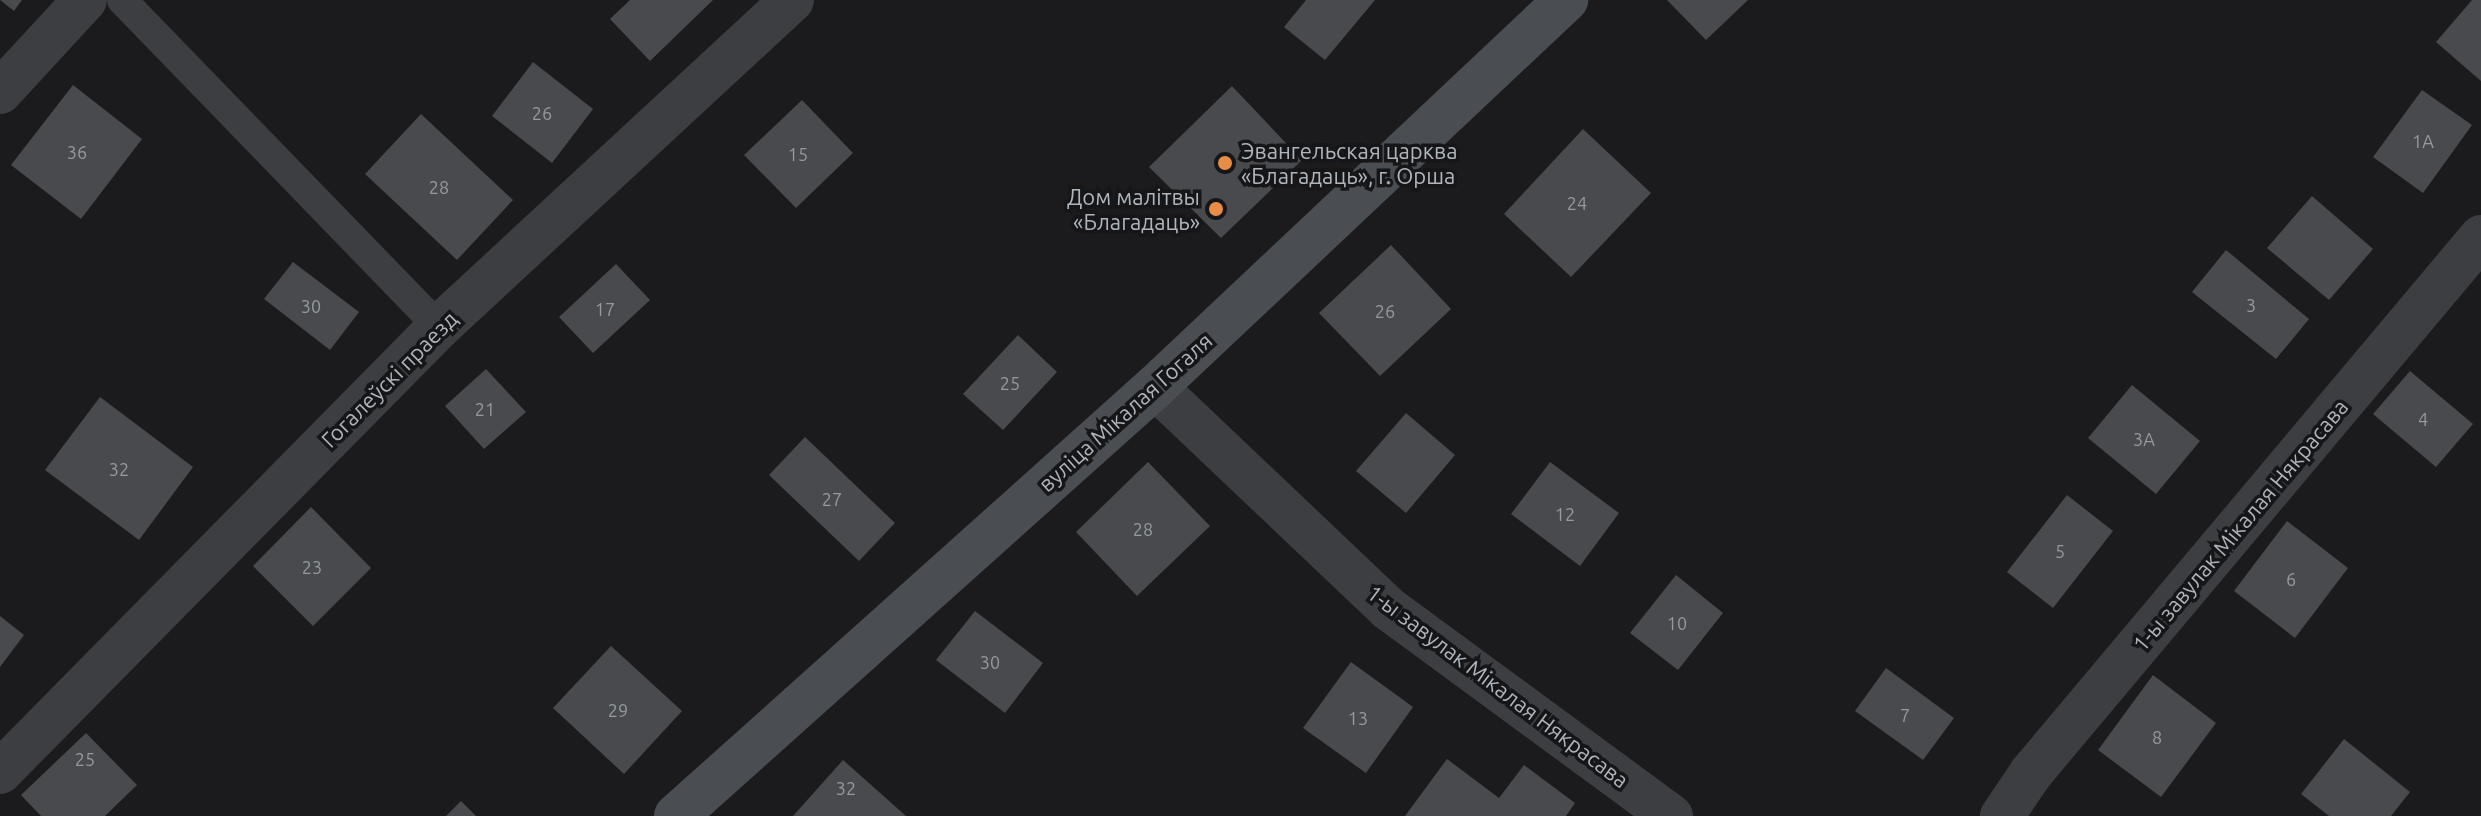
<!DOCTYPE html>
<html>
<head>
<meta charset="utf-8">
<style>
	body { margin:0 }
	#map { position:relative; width:2481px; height:816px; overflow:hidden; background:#1b1b1d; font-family:Ubuntu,sans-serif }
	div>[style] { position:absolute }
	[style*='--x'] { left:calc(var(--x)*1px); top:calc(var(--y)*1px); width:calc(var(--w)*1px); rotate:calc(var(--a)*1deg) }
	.building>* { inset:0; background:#484a4d }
	.lane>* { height:30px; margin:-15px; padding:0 15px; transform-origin:15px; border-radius:15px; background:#3c3e42 }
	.street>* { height:44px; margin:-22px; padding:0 22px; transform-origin:22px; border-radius:22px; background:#3c3e42 }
	.secondary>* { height:44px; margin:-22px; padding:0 22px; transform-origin:22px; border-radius:22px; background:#4a4e52 }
	.dots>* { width:22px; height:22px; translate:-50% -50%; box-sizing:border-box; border:4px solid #161618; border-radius:50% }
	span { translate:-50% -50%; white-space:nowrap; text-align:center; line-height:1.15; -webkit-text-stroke:7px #161618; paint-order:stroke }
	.number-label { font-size:18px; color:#949aa0 }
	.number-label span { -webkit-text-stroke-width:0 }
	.poi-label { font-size:22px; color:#aeb5bc }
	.left { translate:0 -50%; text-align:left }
	.right { translate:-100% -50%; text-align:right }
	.street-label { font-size:22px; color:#aeb5bc }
</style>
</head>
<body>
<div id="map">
	<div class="building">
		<div style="clip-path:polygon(0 0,22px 0,14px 11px)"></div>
		<div style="clip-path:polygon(630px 0,713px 0,650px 61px,610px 19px)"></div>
		<div style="clip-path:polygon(1306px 0,1375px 0,1325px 60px,1284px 27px)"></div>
		<div style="clip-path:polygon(1667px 0,1748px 0,1706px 40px)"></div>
		<div style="clip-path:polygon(2472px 0,2481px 0,2481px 81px,2436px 42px)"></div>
		<div style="clip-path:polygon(533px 62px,593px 109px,552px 163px,492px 116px)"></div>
		<div style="clip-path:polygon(73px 85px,142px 139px,81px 219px,11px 165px)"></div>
		<div style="clip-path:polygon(1232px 86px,1302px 160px,1221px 238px,1149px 167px)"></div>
		<div style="clip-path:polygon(2422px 90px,2472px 125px,2423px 193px,2373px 157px)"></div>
		<div style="clip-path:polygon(802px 100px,853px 153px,796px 208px,744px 155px)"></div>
		<div style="clip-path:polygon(421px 114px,513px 200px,457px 260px,365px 174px)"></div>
		<div style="clip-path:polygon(1583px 129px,1651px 193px,1571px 277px,1504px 214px)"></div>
		<div style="clip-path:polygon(2312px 196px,2373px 249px,2329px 300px,2267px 248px)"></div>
		<div style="clip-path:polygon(1391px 245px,1451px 309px,1380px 376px,1319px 313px)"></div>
		<div style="clip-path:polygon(2226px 250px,2309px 319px,2276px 359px,2192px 292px)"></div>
		<div style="clip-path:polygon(293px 262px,359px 312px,330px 350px,264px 299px)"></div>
		<div style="clip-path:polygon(616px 264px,650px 300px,593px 353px,559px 317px)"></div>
		<div style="clip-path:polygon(1018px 335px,1057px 372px,1003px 430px,963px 394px)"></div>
		<div style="clip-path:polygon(486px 369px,526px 412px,484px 449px,445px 406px)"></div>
		<div style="clip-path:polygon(2410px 371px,2473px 424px,2436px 467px,2373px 414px)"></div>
		<div style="clip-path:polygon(2132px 385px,2200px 441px,2156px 494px,2088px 438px)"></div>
		<div style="clip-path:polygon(100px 397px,193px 467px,139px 540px,45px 470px)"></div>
		<div style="clip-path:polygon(1406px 413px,1455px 455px,1406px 513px,1356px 471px)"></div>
		<div style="clip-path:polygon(805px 437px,895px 523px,859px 561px,769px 475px)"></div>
		<div style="clip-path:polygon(1148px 462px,1210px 526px,1137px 596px,1076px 532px)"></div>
		<div style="clip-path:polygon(1550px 462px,1619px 513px,1580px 566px,1511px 514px)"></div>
		<div style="clip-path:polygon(2067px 495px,2113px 531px,2053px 608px,2007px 572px)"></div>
		<div style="clip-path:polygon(311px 507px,371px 568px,313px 626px,253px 566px)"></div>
		<div style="clip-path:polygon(2287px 521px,2348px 568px,2295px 638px,2234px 591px)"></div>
		<div style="clip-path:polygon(1676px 575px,1723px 613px,1678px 670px,1630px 633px)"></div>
		<div style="clip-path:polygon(975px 611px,1043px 663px,1005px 713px,936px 660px)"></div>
		<div style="clip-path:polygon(0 616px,24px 635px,0 667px)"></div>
		<div style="clip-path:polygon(611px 646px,682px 711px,624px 774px,553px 708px)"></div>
		<div style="clip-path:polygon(1351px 662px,1413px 707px,1366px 773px,1303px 728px)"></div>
		<div style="clip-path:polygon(1886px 668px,1954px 718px,1923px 760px,1855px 711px)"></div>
		<div style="clip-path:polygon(2153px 675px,2216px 723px,2161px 797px,2098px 750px)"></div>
		<div style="clip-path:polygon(86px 733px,137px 785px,105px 816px,41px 816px,21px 795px)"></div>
		<div style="clip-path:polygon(2344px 739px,2410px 792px,2391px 816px,2329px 816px,2301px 794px)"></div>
		<div style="clip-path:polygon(1447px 759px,1499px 798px,1524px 765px,1575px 803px,1566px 816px,1405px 816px)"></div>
		<div style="clip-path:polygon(843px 760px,906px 816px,793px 816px)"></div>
		<div style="clip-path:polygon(461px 801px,476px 816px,446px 816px)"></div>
	</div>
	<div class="lane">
		<div style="--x:122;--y:0;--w:455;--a:45.9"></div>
	</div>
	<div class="street">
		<div style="--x:0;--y:92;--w:125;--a:-47.3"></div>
		<div style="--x:1155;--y:387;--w:323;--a:43.5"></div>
		<div style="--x:1389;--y:609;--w:350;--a:36.3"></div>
		<div style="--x:0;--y:772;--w:625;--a:-45.39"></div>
		<div style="--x:439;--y:327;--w:481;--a:-42.8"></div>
		<div style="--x:2002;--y:816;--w:52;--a:-56"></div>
		<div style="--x:2031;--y:773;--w:700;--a:-49.98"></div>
	</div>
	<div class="secondary">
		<div style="--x:676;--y:816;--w:643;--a:-41.85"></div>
		<div style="--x:1155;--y:387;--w:565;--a:-43.28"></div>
	</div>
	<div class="dots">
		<div style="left:1225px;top:163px;background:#e88d48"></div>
		<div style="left:1216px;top:209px;background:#e88d48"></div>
	</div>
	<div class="number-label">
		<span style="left:542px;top:113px">26</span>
		<span style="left:2423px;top:141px">1А</span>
		<span style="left:77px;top:152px">36</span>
		<span style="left:798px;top:154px">15</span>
		<span style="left:439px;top:187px">28</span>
		<span style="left:1577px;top:203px">24</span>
		<span style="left:2251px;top:305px">3</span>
		<span style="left:311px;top:306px">30</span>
		<span style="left:605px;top:309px">17</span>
		<span style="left:1385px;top:311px">26</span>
		<span style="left:1010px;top:383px">25</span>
		<span style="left:485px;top:409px">21</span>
		<span style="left:2423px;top:419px">4</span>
		<span style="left:2144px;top:439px">3А</span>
		<span style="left:119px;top:469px">32</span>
		<span style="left:832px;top:499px">27</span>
		<span style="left:1565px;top:514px">12</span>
		<span style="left:1143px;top:529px">28</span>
		<span style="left:2060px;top:551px">5</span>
		<span style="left:312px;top:567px">23</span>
		<span style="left:2291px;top:579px">6</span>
		<span style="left:1677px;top:623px">10</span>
		<span style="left:990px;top:662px">30</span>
		<span style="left:618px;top:710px">29</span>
		<span style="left:1905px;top:715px">7</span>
		<span style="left:1358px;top:718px">13</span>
		<span style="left:2157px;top:737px">8</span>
		<span style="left:85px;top:759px">25</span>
		<span style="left:846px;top:788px">32</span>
	</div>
	<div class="poi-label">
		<span class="left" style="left:1241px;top:163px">Эвангельская царква<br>«Благадаць», г. Орша</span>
		<span class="right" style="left:1200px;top:209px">Дом малітвы<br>«Благадаць»</span>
	</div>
	<div class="street-label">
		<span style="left:389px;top:379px;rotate:-45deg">Гогалеўскі праезд</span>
		<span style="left:1125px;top:412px;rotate:-42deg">вуліца Мікалая Гогаля</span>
		<span style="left:2240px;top:525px;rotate:-50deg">1-ы завулак Мікалая Някрасава</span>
		<span style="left:1498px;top:686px;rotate:37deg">1-ы завулак Мікалая Някрасава</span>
	</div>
</div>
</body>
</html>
